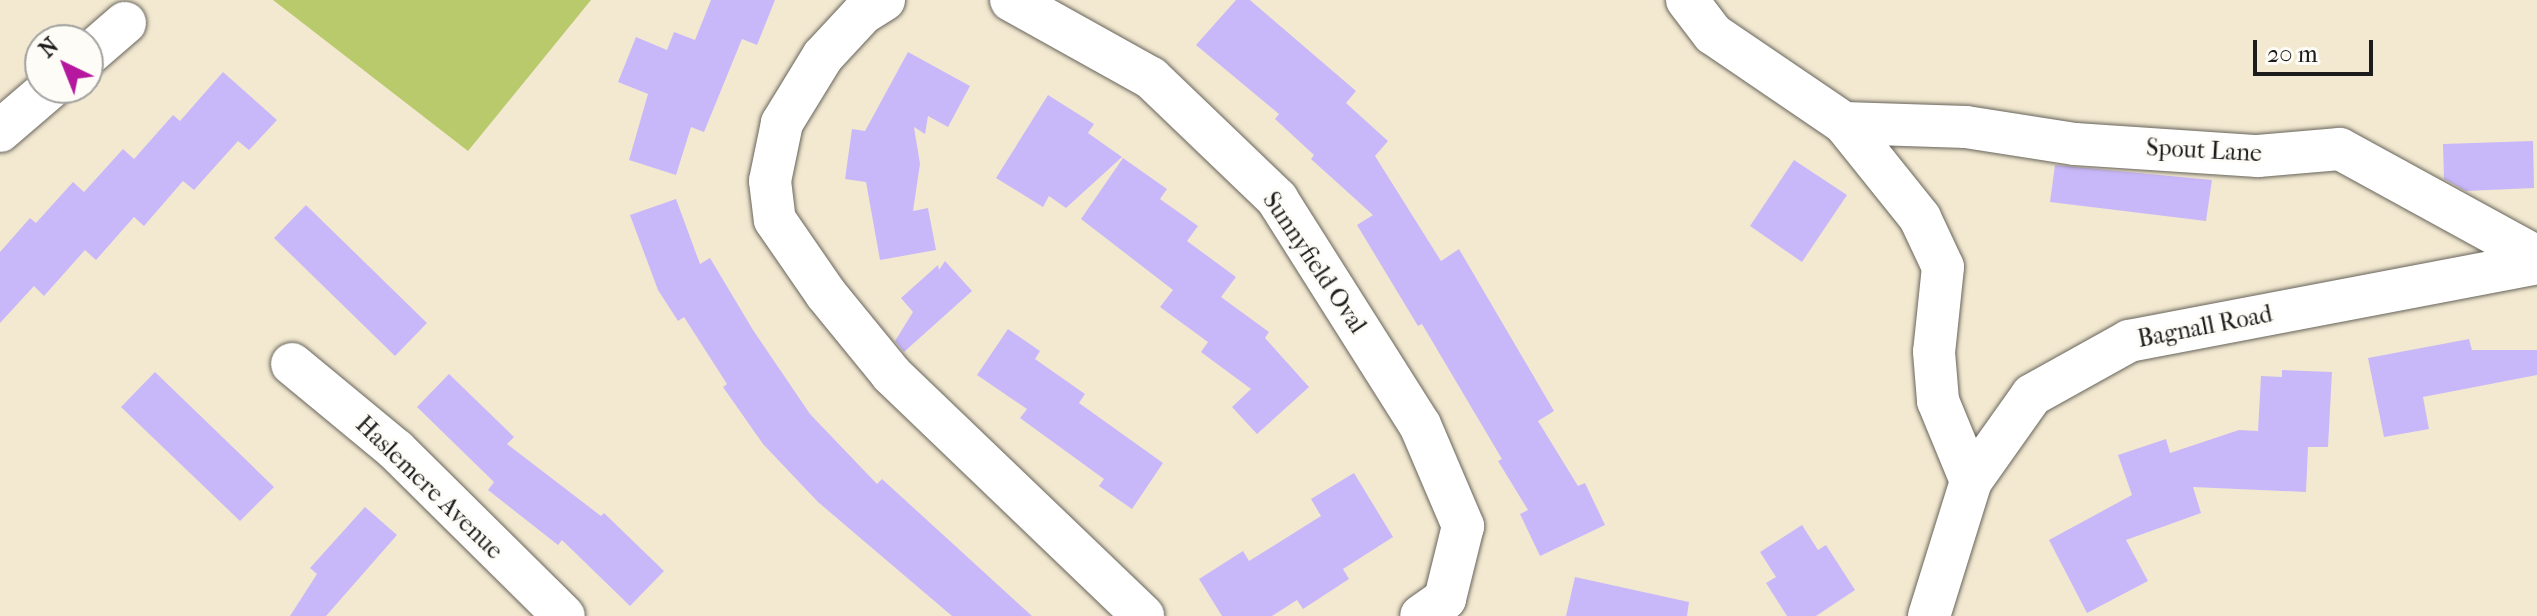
<!DOCTYPE html>
<html>
<head>
<meta charset="utf-8">
<style>
	body { margin:0 }
	#map { position:relative; width:2537px; height:616px; overflow:hidden; background:#f3e9d1; font-family:"IM FELL French Canon",serif }
	div>[style] { position:absolute }
	[style*='--x'] { left:calc(var(--x)*1px); top:calc(var(--y)*1px); width:calc(var(--w)*1px); rotate:calc(var(--a)*1deg) }
	.green>* { inset:0; background:#b9ca6d }
	.building>* { inset:0; background:#c9b8f9 }
	.roads { filter:drop-shadow(0 0 2px #67645b) drop-shadow(0 0 2px #67645b) }
	.minor>* { height:42px; margin:-21px; padding:0 21px; transform-origin:21px; border-radius:21px; background:#fff }
	span { translate:-50% -50%; white-space:nowrap; text-align:center; line-height:1.15; -webkit-text-stroke:6px #fdfcf7; paint-order:stroke }
	.street-label { font-size:24px; color:#1c1c1c }
	.north { position:absolute; left:24px; top:24px; width:80px; height:80px; box-sizing:border-box; background:#fdfcf7; border:2px solid #a3a29f; border-radius:50%; rotate:317deg; font-size:22px; font-weight:700; line-height:32px; text-align:center; color:#1c1c1c }
	.north::after { content:''; display:block; margin:auto; width:28px; height:36px; background:#b5179e; clip-path:polygon(50% 0,100% 100%,50% 72%,0 100%) }
	.scale { position:absolute; left:2253px; top:40px; width:120px; height:36px; box-sizing:border-box; border:4px solid #1c1c1c; border-top:0; padding-left:10px; font-size:24px; line-height:28px; white-space:nowrap; color:#1c1c1c; -webkit-text-stroke:6px #fdfcf7; paint-order:stroke }
</style>
</head>
<body>
<div id="map">
	<div class="green">
		<div style="clip-path:polygon(273px 0,591px 0,468px 151px)"></div>
	</div>
	<div class="building">
		<div style="clip-path:polygon(711px 0,775px 0,757px 45px,742px 39px,704px 132px,691px 127px,676px 175px,629px 160px,648px 94px,618px 82px,636px 37px,667px 50px,674px 32px,695px 40px)"></div>
		<div style="clip-path:polygon(1236px 0,1250px 0,1356px 91px,1346px 103px,1388px 141px,1375px 156px,1441px 261px,1459px 249px,1554px 411px,1538px 421px,1578px 486px,1585px 483px,1605px 525px,1540px 556px,1520px 514px,1528px 510px,1498px 461px,1502px 459px,1422px 324px,1418px 326px,1357px 225px,1373px 215px,1311px 159px,1314px 155px,1275px 119px,1279px 114px,1196px 45px)"></div>
		<div style="clip-path:polygon(908px 52px,970px 86px,948px 127px,928px 116px,925px 134px,914px 127px,920px 164px,913px 211px,928px 208px,936px 250px,880px 260px,866px 182px,845px 179px,852px 129px,865px 131px)"></div>
		<div style="clip-path:polygon(223px 72px,277px 120px,249px 150px,238px 141px,194px 190px,183px 181px,144px 226px,134px 217px,96px 260px,85px 250px,44px 296px,34px 286px,0 323px,0 252px,30px 218px,36px 223px,73px 182px,84px 192px,123px 149px,134px 159px,173px 115px,180px 121px)"></div>
		<div style="clip-path:polygon(1048px 95px,1094px 124px,1088px 133px,1122px 157px,1066px 208px,1049px 196px,1043px 207px,996px 178px)"></div>
		<div style="clip-path:polygon(2533px 141px,2534px 188px,2466px 191px,2444px 179px,2443px 144px)"></div>
		<div style="clip-path:polygon(1123px 158px,1167px 189px,1160px 199px,1198px 226px,1187px 241px,1236px 277px,1221px 297px,1269px 332px,1265px 338px,1309px 387px,1257px 434px,1232px 407px,1251px 389px,1201px 352px,1208px 342px,1160px 307px,1173px 290px,1081px 219px)"></div>
		<div style="clip-path:polygon(1794px 160px,1847px 195px,1802px 262px,1750px 226px)"></div>
		<div style="clip-path:polygon(2055px 165px,2212px 180px,2206px 221px,2050px 202px)"></div>
		<div style="clip-path:polygon(676px 199px,700px 264px,710px 258px,753px 330px,810px 414px,877px 484px,882px 479px,1032px 616px,952px 616px,818px 502px,763px 444px,723px 387px,727px 384px,684px 317px,678px 321px,658px 290px,630px 215px)"></div>
		<div style="clip-path:polygon(306px 205px,427px 323px,395px 356px,274px 238px)"></div>
		<div style="clip-path:polygon(945px 261px,972px 291px,904px 352px,895px 341px,913px 312px,901px 298px,938px 265px,939px 270px)"></div>
		<div style="clip-path:polygon(1008px 329px,1040px 351px,1035px 359px,1085px 394px,1079px 403px,1163px 463px,1132px 509px,1099px 486px,1104px 479px,1020px 418px,1027px 409px,977px 375px)"></div>
		<div style="clip-path:polygon(2469px 339px,2472px 350px,2537px 350px,2537px 375px,2423px 397px,2429px 429px,2384px 437px,2368px 358px)"></div>
		<div style="clip-path:polygon(2282px 370px,2332px 372px,2328px 447px,2308px 447px,2306px 492px,2193px 487px,2201px 513px,2126px 540px,2148px 581px,2087px 613px,2049px 540px,2132px 495px,2118px 455px,2166px 439px,2170px 453px,2239px 430px,2258px 431px,2261px 376px,2282px 377px)"></div>
		<div style="clip-path:polygon(155px 372px,274px 487px,240px 521px,121px 407px)"></div>
		<div style="clip-path:polygon(449px 374px,514px 437px,507px 444px,601px 516px,604px 513px,664px 571px,630px 606px,562px 540px,558px 545px,488px 490px,494px 482px,417px 407px)"></div>
		<div style="clip-path:polygon(1354px 473px,1393px 537px,1343px 569px,1349px 579px,1303px 609px,1297px 600px,1272px 616px,1222px 616px,1199px 579px,1243px 551px,1249px 561px,1321px 516px,1311px 499px)"></div>
		<div style="clip-path:polygon(365px 507px,397px 535px,326px 616px,290px 616px,317px 574px,310px 568px)"></div>
		<div style="clip-path:polygon(1802px 525px,1818px 550px,1826px 545px,1855px 590px,1816px 616px,1787px 616px,1766px 583px,1776px 577px,1760px 552px)"></div>
		<div style="clip-path:polygon(1575px 577px,1689px 602px,1687px 616px,1566px 616px)"></div>
	</div>
	<div class="roads">
		<div class="minor">
			<div style="--x:884;--y:0;--w:25;--a:148"></div>
			<div style="--x:863;--y:13;--w:59;--a:132.9"></div>
			<div style="--x:823;--y:56;--w:79;--a:121.5"></div>
			<div style="--x:782;--y:123;--w:59;--a:101.7"></div>
			<div style="--x:770;--y:181;--w:39;--a:83"></div>
			<div style="--x:775;--y:220;--w:90;--a:55.4"></div>
			<div style="--x:826;--y:294;--w:104;--a:50.8"></div>
			<div style="--x:892;--y:375;--w:348;--a:43.8"></div>
			<div style="--x:1011;--y:0;--w:160;--a:29.1"></div>
			<div style="--x:1151;--y:78;--w:175;--a:43.8"></div>
			<div style="--x:1277;--y:199;--w:267;--a:57.7"></div>
			<div style="--x:1420;--y:425;--w:110;--a:66.9"></div>
			<div style="--x:1463;--y:526;--w:75;--a:103.9"></div>
			<div style="--x:1445;--y:599;--w:29;--a:145"></div>
			<div style="--x:1687;--y:0;--w:43;--a:52.6"></div>
			<div style="--x:1713;--y:34;--w:158;--a:34.2"></div>
			<div style="--x:1844;--y:123;--w:122;--a:51.3"></div>
			<div style="--x:1920;--y:218;--w:54;--a:64.9"></div>
			<div style="--x:1943;--y:267;--w:85;--a:96"></div>
			<div style="--x:1934;--y:352;--w:49;--a:85.3"></div>
			<div style="--x:1938;--y:401;--w:87;--a:67.6"></div>
			<div style="--x:88;--y:55;--w:49;--a:-40.9"></div>
			<div style="--x:1844;--y:123;--w:122;--a:1.9"></div>
			<div style="--x:1966;--y:127;--w:110;--a:8.9"></div>
			<div style="--x:2075;--y:144;--w:183;--a:3.8"></div>
			<div style="--x:2258;--y:156;--w:82;--a:-4.9"></div>
			<div style="--x:2340;--y:149;--w:225;--a:28.7"></div>
			<div style="--x:0;--y:131;--w:66;--a:-40.7"></div>
			<div style="--x:292;--y:364;--w:135;--a:39.6"></div>
			<div style="--x:396;--y:450;--w:236;--a:44.7"></div>
			<div style="--x:1929;--y:616;--w:141;--a:-72.7"></div>
			<div style="--x:1971;--y:481;--w:105;--a:-54.7"></div>
			<div style="--x:2032;--y:395;--w:111;--a:-29.1"></div>
			<div style="--x:2129;--y:341;--w:415;--a:-10.8"></div>
		</div>
	</div>
	<div class="street-label">
		<span style="left:2204px;top:151px;rotate:3deg">Spout Lane</span>
		<span style="left:1314px;top:263px;rotate:56deg">Sunnyfield Oval</span>
		<span style="left:2205px;top:327px;rotate:-11deg">Bagnall Road</span>
		<span style="left:429px;top:488px;rotate:44deg">Haslemere Avenue</span>
	</div>
	<div class="north">N</div>
	<div class="scale">20 m</div>
</div>
</body>
</html>
